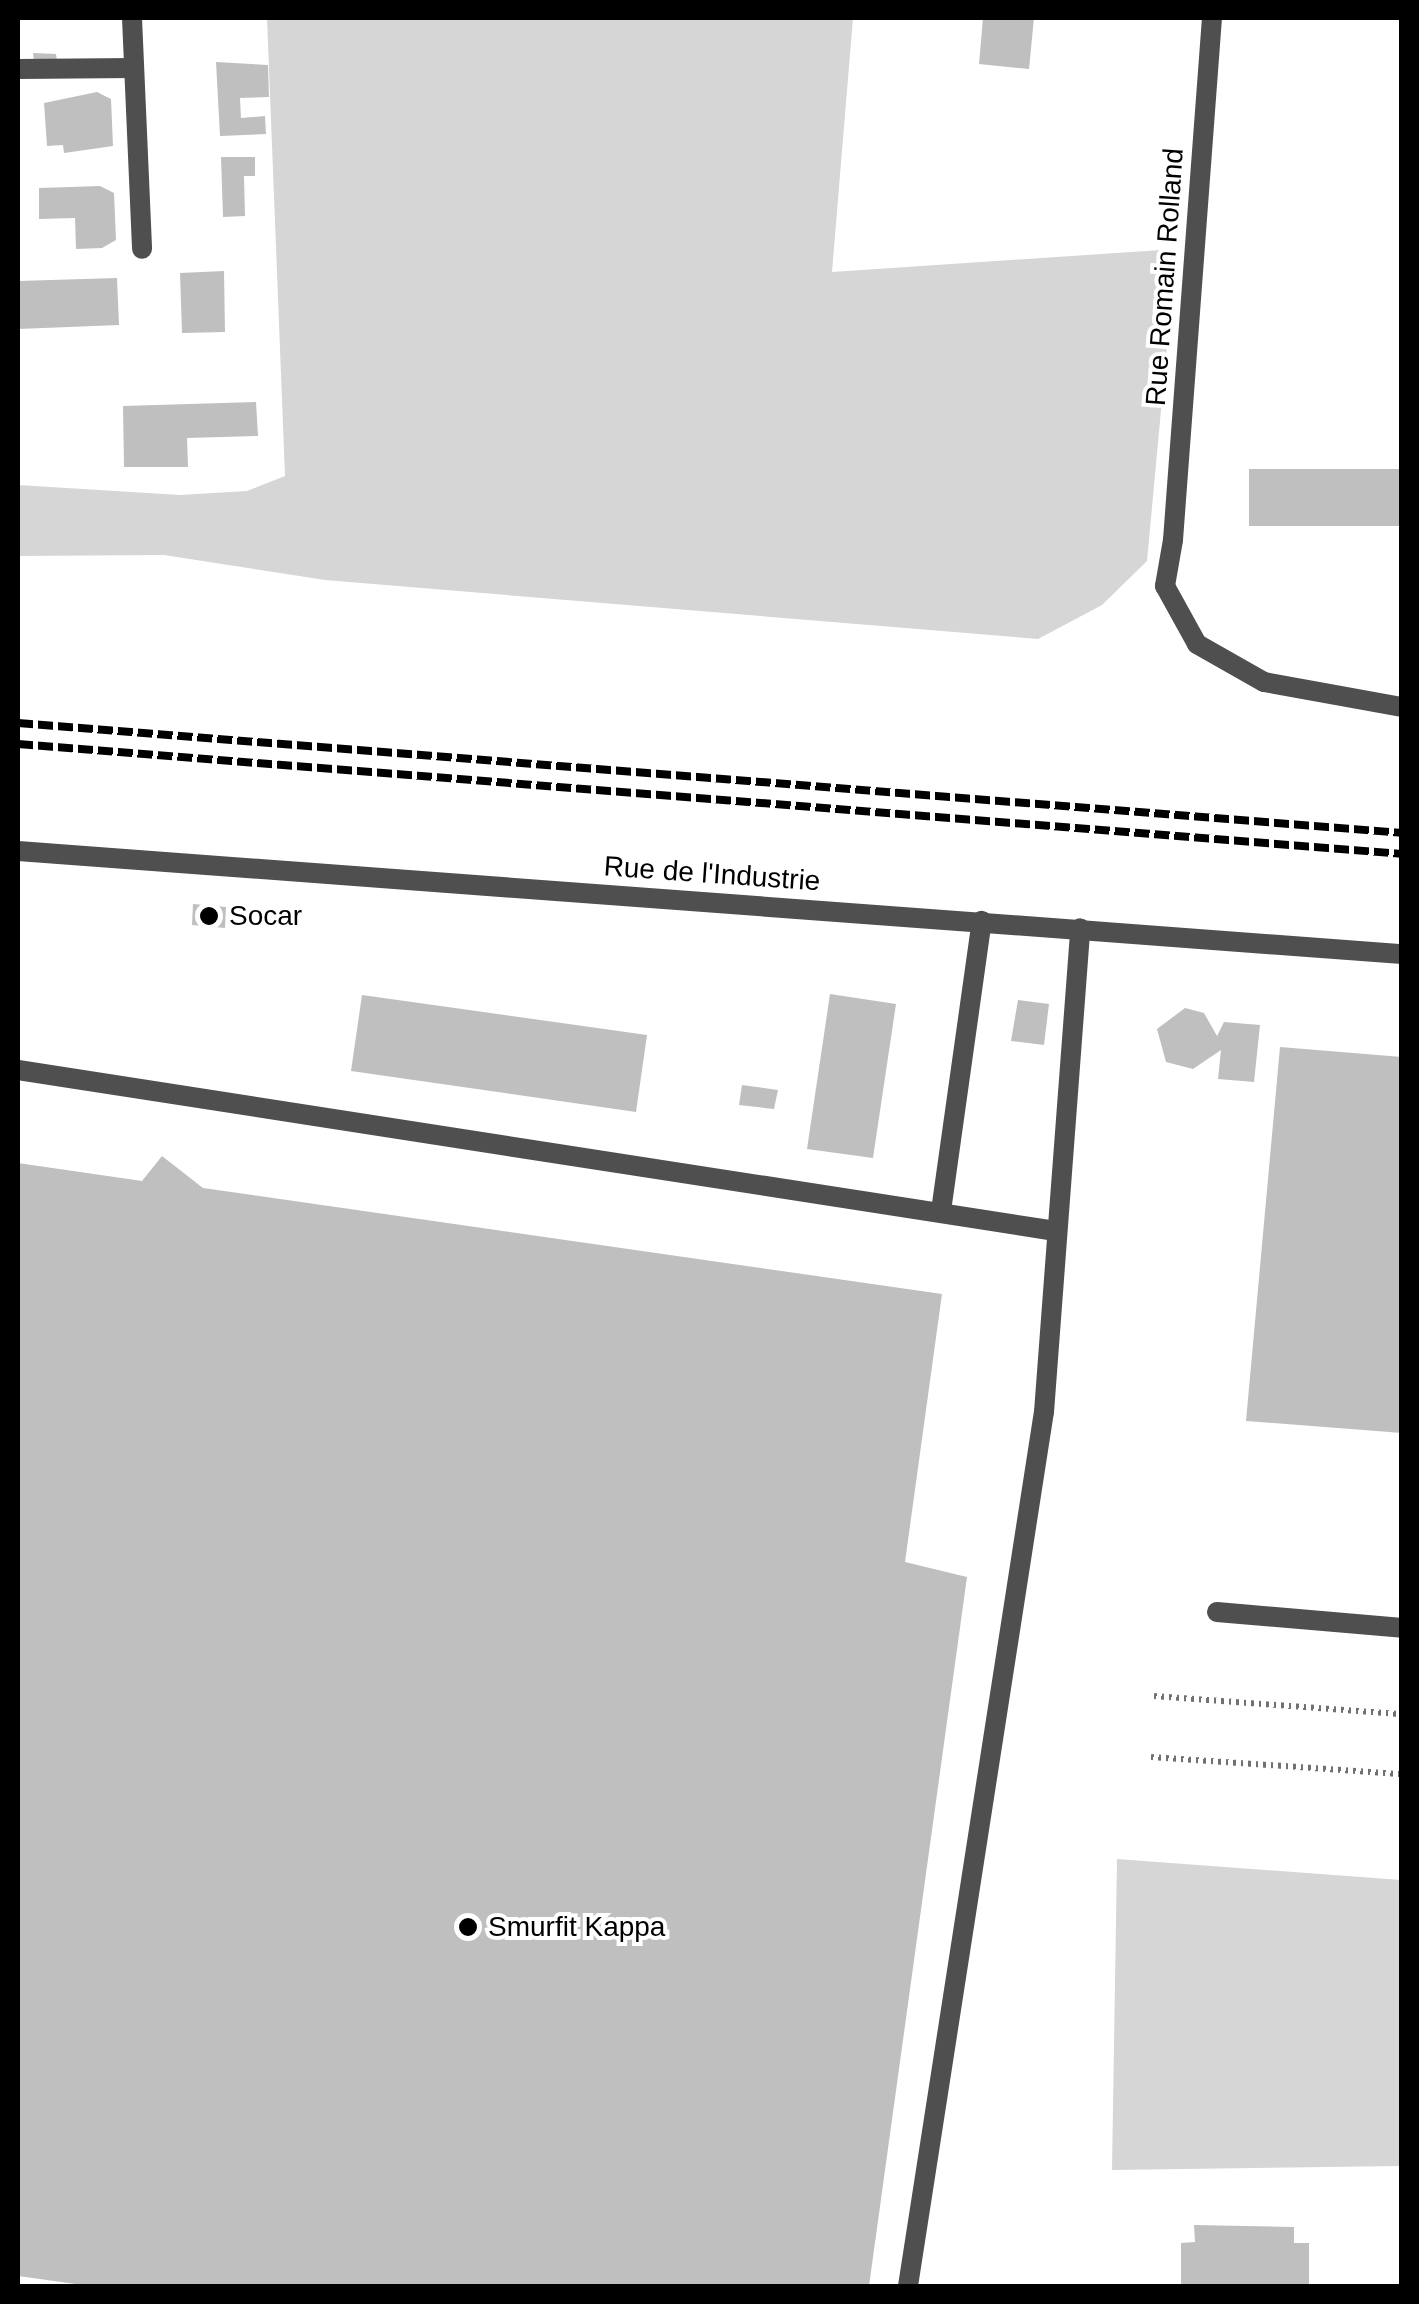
<!DOCTYPE html>
<html>
<head>
<meta charset="utf-8">
<style>
	body { margin:0 }
	#map { position:relative; width:1419px; height:2304px; overflow:hidden; background:#fff; font-family:Helvetica,sans-serif }
	div>[style] { position:absolute }
	[style*='--x'] { left:calc(var(--x)*1px); top:calc(var(--y)*1px); width:calc(var(--w)*1px); rotate:calc(var(--a)*1deg) }
	.green>* { inset:0; background:#d6d6d6 }
	.building>* { inset:0; background:#bfbfbf }
	.path>* { height:6px; margin-top:-3px; transform-origin:0; background:repeating-linear-gradient(90deg,#717171 0 2.5px,transparent 0 7.5px) }
	.service>* { height:20px; margin:-10px; padding:0 10px; transform-origin:10px; border-radius:10px; background:#4f4f4f }
	.minor>* { height:20px; margin:-10px; padding:0 10px; transform-origin:10px; border-radius:10px; background:#4f4f4f }
	.rail>* { height:8px; margin-top:-4px; transform-origin:0; background:repeating-linear-gradient(90deg,#000 0 15px,transparent 0 20px) }
	.dots>* { width:28px; height:28px; translate:-50% -50%; box-sizing:border-box; border:5px solid #fff; border-radius:50% }
	span { translate:-50% -50%; white-space:nowrap; text-align:center; line-height:1.15; -webkit-text-stroke:8px #fff; paint-order:stroke }
	.street-label { font-size:28px; color:#000 }
	.poi-label { font-size:28px; color:#000 }
	.left { translate:0 -50%; text-align:left }
	.frame { position:absolute; inset:0; border:20px solid #000; pointer-events:none }
</style>
</head>
<body>
<div id="map">
	<div class="green">
		<div style="clip-path:polygon(267px 18px,853px 18px,832px 272px,1176px 249px,1147px 561px,1102px 605px,1038px 639px,325px 580px,164px 555px,18px 556px,18px 485px,180px 495px,247px 491px,285px 476px)"></div>
		<div style="clip-path:polygon(1117px 1859px,1401px 1880px,1401px 2166px,1112px 2170px)"></div>
	</div>
	<div class="building">
		<div style="clip-path:polygon(983px 18px,1034px 18px,1029px 69px,979px 64px)"></div>
		<div style="clip-path:polygon(33px 53px,56px 54px,57px 61px,34px 62px)"></div>
		<div style="clip-path:polygon(216px 62px,268px 65px,269px 97px,240px 98px,241px 118px,265px 116px,266px 134px,220px 136px)"></div>
		<div style="clip-path:polygon(97px 92px,111px 99px,113px 146px,64px 153px,63px 145px,47px 146px,44px 103px)"></div>
		<div style="clip-path:polygon(221px 157px,255px 157px,255px 176px,244px 176px,245px 216px,223px 217px)"></div>
		<div style="clip-path:polygon(100px 186px,114px 193px,116px 240px,102px 248px,76px 249px,75px 218px,39px 219px,39px 188px)"></div>
		<div style="clip-path:polygon(224px 271px,225px 332px,182px 333px,180px 273px)"></div>
		<div style="clip-path:polygon(117px 278px,119px 325px,18px 329px,18px 281px)"></div>
		<div style="clip-path:polygon(256px 402px,258px 436px,187px 438px,188px 467px,124px 467px,123px 406px)"></div>
		<div style="clip-path:polygon(1249px 469px,1402px 469px,1402px 526px,1249px 526px)"></div>
		<div style="clip-path:polygon(193px 904px,226px 907px,225px 928px,192px 925px)"></div>
		<div style="clip-path:polygon(830px 994px,896px 1004px,873px 1158px,807px 1149px)"></div>
		<div style="clip-path:polygon(362px 995px,647px 1035px,636px 1112px,351px 1071px)"></div>
		<div style="clip-path:polygon(1018px 1000px,1049px 1004px,1044px 1045px,1011px 1041px)"></div>
		<div style="clip-path:polygon(1185px 1008px,1204px 1013px,1217px 1036px,1224px 1022px,1260px 1025px,1254px 1082px,1218px 1079px,1221px 1050px,1193px 1069px,1166px 1062px,1157px 1029px)"></div>
		<div style="clip-path:polygon(1280px 1047px,1402px 1057px,1402px 1433px,1246px 1421px)"></div>
		<div style="clip-path:polygon(742px 1085px,778px 1090px,774px 1109px,739px 1105px)"></div>
		<div style="clip-path:polygon(162px 1156px,203px 1188px,942px 1294px,905px 1562px,967px 1577px,869px 2286px,90px 2286px,18px 2276px,18px 1163px,142px 1181px)"></div>
		<div style="clip-path:polygon(1194px 2225px,1294px 2227px,1294px 2243px,1309px 2243px,1309px 2286px,1181px 2286px,1181px 2243px,1195px 2242px)"></div>
	</div>
	<div class="path">
		<div style="--x:1154;--y:1696;--w:249;--a:4.2"></div>
		<div style="--x:1151;--y:1757;--w:252;--a:3.9"></div>
	</div>
	<div class="service">
		<div style="--x:1173;--y:540;--w:47;--a:99.9"></div>
		<div style="--x:1165;--y:586;--w:66;--a:61.1"></div>
		<div style="--x:1197;--y:644;--w:77;--a:29.6"></div>
		<div style="--x:1264;--y:682;--w:140;--a:10.3"></div>
		<div style="--x:18;--y:1070;--w:1050;--a:8.82"></div>
		<div style="--x:941;--y:1211;--w:293;--a:-82"></div>
		<div style="--x:1217;--y:1612;--w:186;--a:4.9"></div>
		<div style="--x:908;--y:2286;--w:885;--a:-81.16"></div>
		<div style="--x:1044;--y:1412;--w:485;--a:-85.7"></div>
	</div>
	<div class="minor">
		<div style="--x:132;--y:18;--w:231;--a:87.5"></div>
		<div style="--x:18;--y:69;--w:116;--a:-0.5"></div>
		<div style="--x:1173;--y:540;--w:523;--a:-85.73"></div>
		<div style="--x:18;--y:851;--w:1388;--a:4.26"></div>
	</div>
	<div class="rail">
		<div style="--x:18;--y:723;--w:1388;--a:4.54"></div>
		<div style="--x:18;--y:744;--w:1388;--a:4.54"></div>
	</div>
	<div class="dots">
		<div style="left:209px;top:916px;background:#000"></div>
		<div style="left:468px;top:1927px;background:#000"></div>
	</div>
	<div class="street-label">
		<span style="left:1165px;top:277px;rotate:-86deg">Rue Romain Rolland</span>
		<span style="left:712px;top:874px;rotate:4deg">Rue de l'Industrie</span>
	</div>
	<div class="poi-label">
		<span class="left" style="left:229px;top:916px">Socar</span>
		<span class="left" style="left:488px;top:1927px">Smurfit Kappa</span>
	</div>
	<div class="frame"></div>
</div>
</body>
</html>
